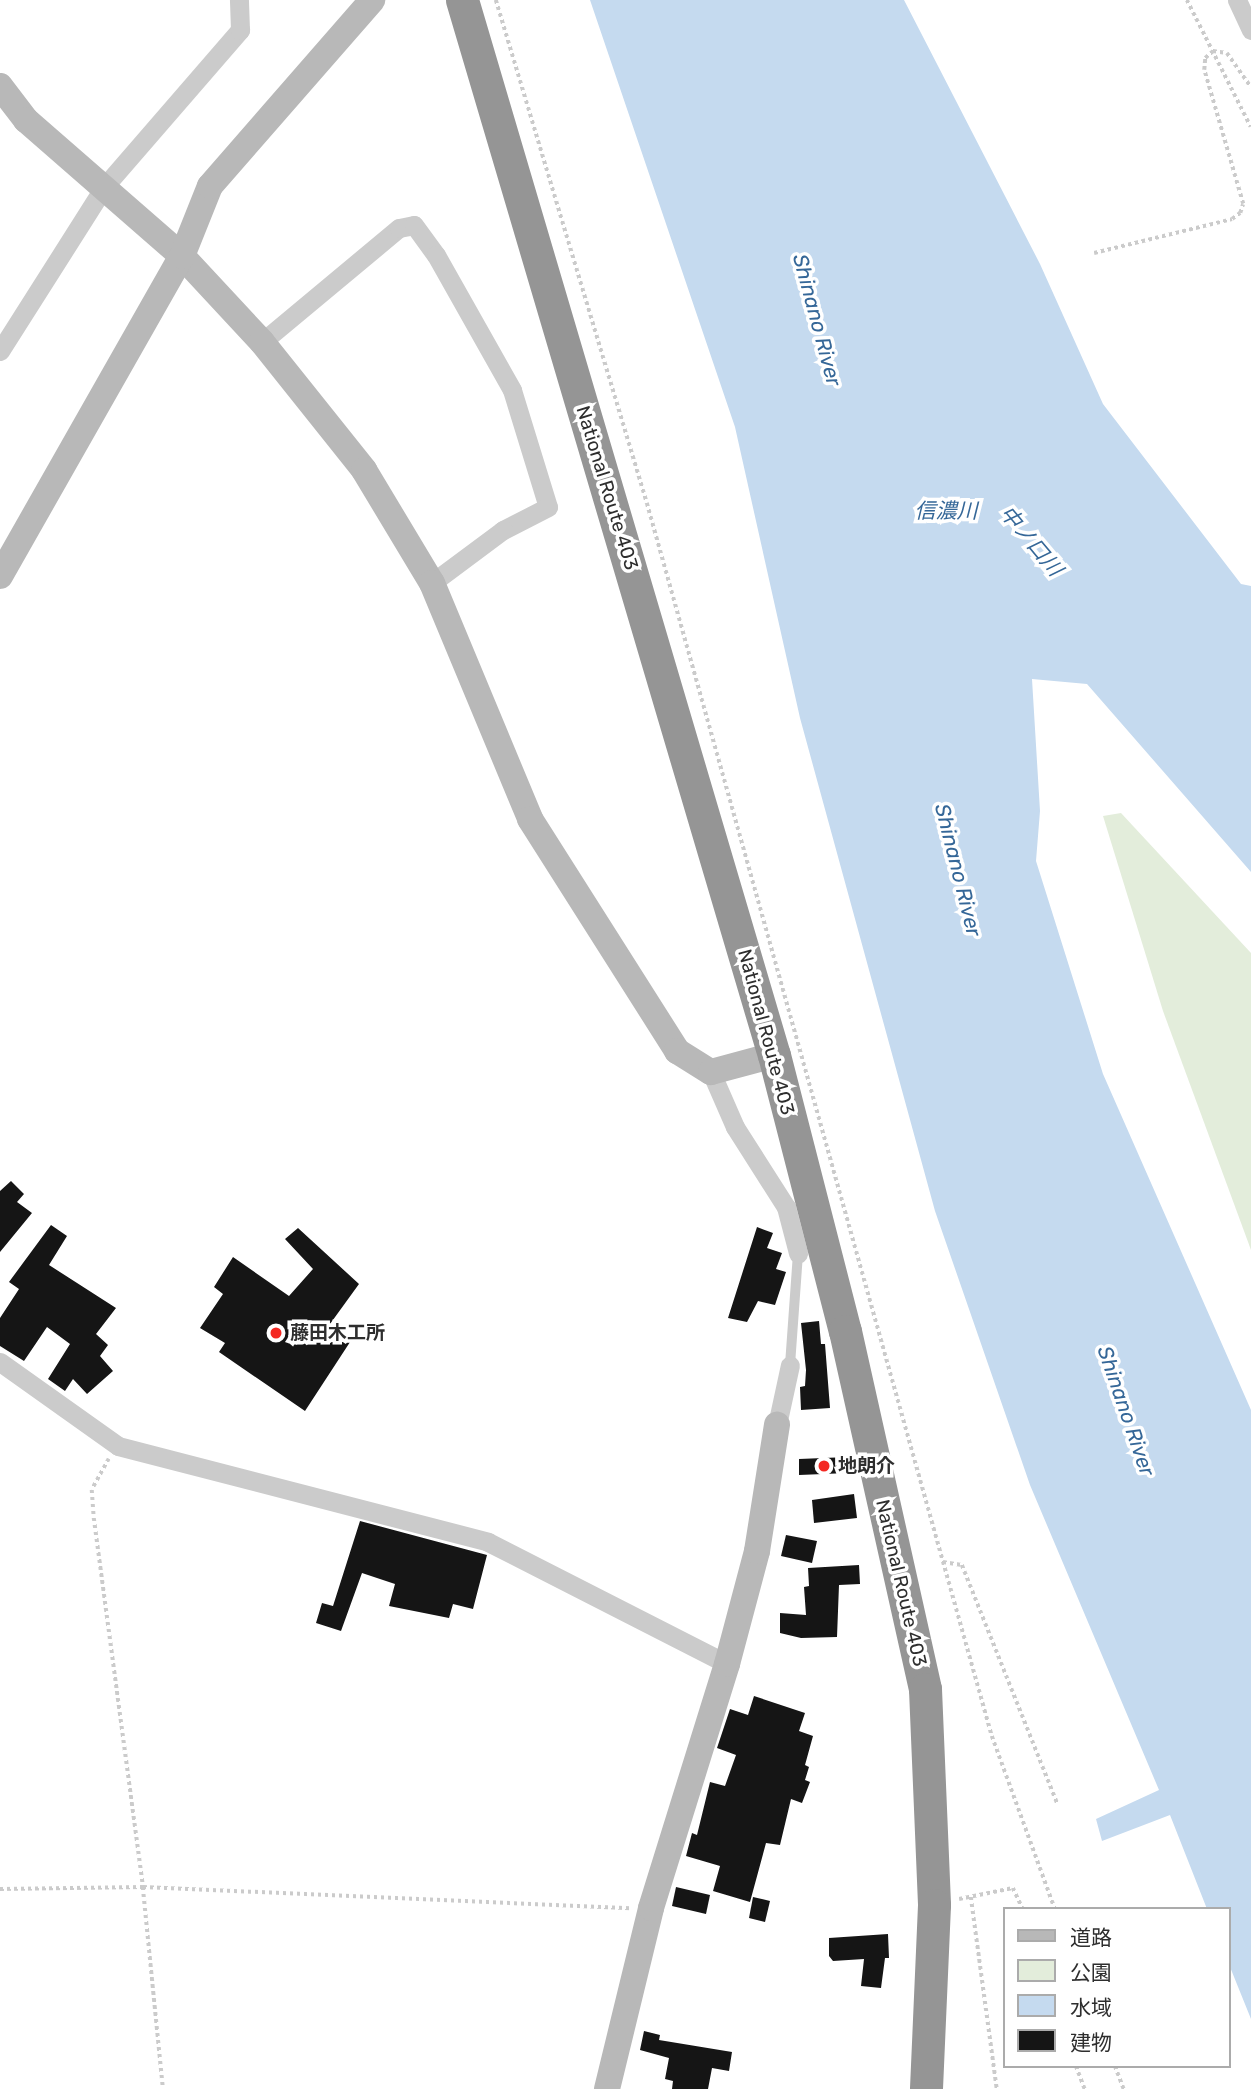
<!DOCTYPE html>
<html>
<head>
<meta charset="utf-8">
<style>
	body { margin:0 }
	#map { position:relative; width:1251px; height:2089px; overflow:hidden; background:#fff; font-family:Rubik,"Noto Sans JP",sans-serif }
	div>[style] { position:absolute }
	[style*='--x'] { left:calc(var(--x)*1px); top:calc(var(--y)*1px); width:calc(var(--w)*1px); rotate:calc(var(--a)*1deg) }
	.green>* { inset:0; background:#e3eddb }
	.water>* { inset:0; background:#c5daef }
	.building>* { inset:0; background:#151515 }
	.path>* { height:3.5px; margin-top:-1.75px; transform-origin:0; background:repeating-linear-gradient(90deg,#cbcbcb 0 3.5px,transparent 0 7px) }
	.lane>* { height:10px; margin:-5px; padding:0 5px; transform-origin:5px; border-radius:5px; background:#cbcbcb }
	.street>* { height:19px; margin:-9.5px; padding:0 9.5px; transform-origin:9.5px; border-radius:9.5px; background:#cbcbcb }
	.secondary>* { height:26px; margin:-13px; padding:0 13px; transform-origin:13px; border-radius:13px; background:#b8b8b8 }
	.highway>* { height:33px; margin:-16.5px; padding:0 16.5px; transform-origin:16.5px; border-radius:16.5px; background:#959595 }
	.dots>* { width:19px; height:19px; translate:-50% -50%; box-sizing:border-box; border:4px solid #fff; border-radius:50% }
	span { translate:-50% -50%; white-space:nowrap; text-align:center; line-height:1.15; -webkit-text-stroke:7px #fff; paint-order:stroke }
	.street-label { font-size:19px; color:#2e2e2e }
	.poi-label { font-size:19px; color:#2e2e2e; font-weight:700 }
	.left { translate:0 -50%; text-align:left }
	.water-label { font-size:21px; color:#356798; font-style:italic }
	.legend { position:absolute; left:1003px; top:1907px; width:228px; height:161px; box-sizing:border-box; background:#fff; border:2px solid #ababab; margin:0; padding:9px 12px; list-style:none; font-size:21px; color:#2e2e2e }
	.legend li { display:flex; align-items:center; gap:14px; height:35px }
	.legend b { width:35px; border:2px solid #ababab }
</style>
</head>
<body>
<div id="map">
	<div class="green">
		<div style="clip-path:polygon(1121px 813px,1251px 953px,1251px 1250px,1163px 1011px,1103px 816px)"></div>
	</div>
	<div class="water">
		<div style="clip-path:polygon(590px 0,904px 0,1040px 264px,1103px 404px,1241px 584px,1251px 586px,1251px 872px,1087px 684px,1032px 679px,1040px 811px,1036px 861px,1103px 1074px,1251px 1410px,1251px 2019px,1228px 1962px,1228px 1909px,1207px 1909px,1170px 1815px,1102px 1841px,1096px 1819px,1159px 1790px,1030px 1485px,935px 1211px,800px 718px,735px 427px)"></div>
	</div>
	<div class="building">
		<div style="clip-path:polygon(11px 1181px,24px 1194px,17px 1202px,32px 1213px,0 1252px,0 1191px)"></div>
		<div style="clip-path:polygon(51px 1225px,67px 1236px,49px 1265px,116px 1308px,96px 1334px,108px 1345px,100px 1356px,113px 1371px,87px 1394px,73px 1379px,65px 1391px,48px 1379px,70px 1344px,47px 1327px,24px 1361px,0 1346px,0 1318px,19px 1289px,9px 1282px)"></div>
		<div style="clip-path:polygon(757px 1227px,773px 1233px,767px 1248px,782px 1253px,776px 1269px,786px 1272px,775px 1305px,758px 1301px,747px 1322px,728px 1318px)"></div>
		<div style="clip-path:polygon(298px 1228px,359px 1284px,330px 1324px,352px 1339px,305px 1411px,219px 1352px,225px 1343px,200px 1328px,223px 1294px,214px 1287px,233px 1257px,289px 1296px,313px 1269px,285px 1239px)"></div>
		<div style="clip-path:polygon(819px 1321px,821px 1344px,825px 1344px,830px 1408px,801px 1410px,800px 1387px,805px 1386px,806px 1370px,801px 1323px)"></div>
		<div style="clip-path:polygon(848px 1457px,848px 1473px,799px 1475px,799px 1459px)"></div>
		<div style="clip-path:polygon(854px 1494px,857px 1518px,814px 1523px,812px 1500px)"></div>
		<div style="clip-path:polygon(360px 1521px,487px 1555px,473px 1609px,453px 1604px,449px 1618px,389px 1606px,395px 1584px,362px 1573px,341px 1631px,316px 1623px,322px 1603px,333px 1606px)"></div>
		<div style="clip-path:polygon(786px 1535px,817px 1541px,812px 1563px,781px 1556px)"></div>
		<div style="clip-path:polygon(859px 1565px,860px 1584px,839px 1585px,837px 1637px,801px 1638px,780px 1633px,780px 1613px,806px 1615px,804px 1587px,809px 1586px,808px 1568px)"></div>
		<div style="clip-path:polygon(754px 1696px,805px 1713px,799px 1731px,813px 1736px,805px 1765px,809px 1767px,805px 1780px,810px 1782px,802px 1803px,791px 1799px,780px 1845px,766px 1843px,750px 1902px,713px 1891px,720px 1866px,686px 1856px,692px 1833px,697px 1835px,710px 1782px,725px 1786px,736px 1755px,717px 1748px,730px 1709px,748px 1715px)"></div>
		<div style="clip-path:polygon(676px 1887px,710px 1895px,706px 1914px,672px 1906px)"></div>
		<div style="clip-path:polygon(753px 1897px,770px 1901px,765px 1922px,749px 1918px)"></div>
		<div style="clip-path:polygon(888px 1934px,889px 1958px,885px 1958px,881px 1988px,861px 1986px,864px 1959px,833px 1961px,829px 1956px,829px 1938px)"></div>
		<div style="clip-path:polygon(644px 2031px,660px 2035px,659px 2040px,732px 2052px,729px 2071px,712px 2068px,708px 2089px,672px 2089px,673px 2081px,665px 2079px,669px 2058px,640px 2050px)"></div>
	</div>
	<div class="path">
		<div style="--x:496;--y:0;--w:525;--a:73.29"></div>
		<div style="--x:647;--y:503;--w:1280;--a:74.37"></div>
		<div style="--x:992;--y:1736;--w:184;--a:70"></div>
		<div style="--x:1187;--y:0;--w:142;--a:63.3"></div>
		<div style="--x:1094;--y:253;--w:142;--a:-13.8"></div>
		<div style="--x:1232;--y:219;--w:10;--a:-37"></div>
		<div style="--x:1240;--y:213;--w:9;--a:-72"></div>
		<div style="--x:1243;--y:204;--w:140;--a:-106.2"></div>
		<div style="--x:1204;--y:70;--w:12;--a:-85"></div>
		<div style="--x:1205;--y:58;--w:11;--a:-41"></div>
		<div style="--x:1213;--y:51;--w:14;--a:8"></div>
		<div style="--x:1227;--y:53;--w:42;--a:54.8"></div>
		<div style="--x:109;--y:1459;--w:35;--a:119"></div>
		<div style="--x:92;--y:1490;--w:28;--a:86"></div>
		<div style="--x:94;--y:1518;--w:372;--a:82.4"></div>
		<div style="--x:143;--y:1887;--w:203;--a:84.3"></div>
		<div style="--x:943;--y:1562;--w:19;--a:9"></div>
		<div style="--x:962;--y:1565;--w:258;--a:68.2"></div>
		<div style="--x:0;--y:1889;--w:143;--a:-0.8"></div>
		<div style="--x:143;--y:1887;--w:488;--a:2.5"></div>
		<div style="--x:971;--y:1897;--w:194;--a:82.3"></div>
		<div style="--x:959;--y:1899;--w:55;--a:-11.5"></div>
		<div style="--x:1013;--y:1888;--w:23;--a:65"></div>
		<div style="--x:1076;--y:2066;--w:25;--a:69"></div>
		<div style="--x:1115;--y:2066;--w:25;--a:69"></div>
	</div>
	<div class="lane">
		<div style="--x:790;--y:1365;--w:112;--a:-85.9"></div>
	</div>
	<div class="street">
		<div style="--x:1237;--y:0;--w:33;--a:65"></div>
		<div style="--x:262;--y:342;--w:178;--a:-39.8"></div>
		<div style="--x:399;--y:228;--w:15;--a:-11"></div>
		<div style="--x:414;--y:225;--w:37;--a:54"></div>
		<div style="--x:436;--y:255;--w:155;--a:60.6"></div>
		<div style="--x:512;--y:390;--w:122;--a:72.9"></div>
		<div style="--x:548;--y:507;--w:51;--a:152.9"></div>
		<div style="--x:503;--y:530;--w:89;--a:143.3"></div>
		<div style="--x:0;--y:351;--w:194;--a:-57.6"></div>
		<div style="--x:104;--y:187;--w:208;--a:-49.1"></div>
		<div style="--x:240;--y:30;--w:30;--a:-92"></div>
		<div style="--x:711;--y:1072;--w:60;--a:66.4"></div>
		<div style="--x:735;--y:1127;--w:95;--a:57.5"></div>
		<div style="--x:786;--y:1207;--w:48;--a:75.4"></div>
		<div style="--x:0;--y:1362;--w:145;--a:35.4"></div>
		<div style="--x:118;--y:1446;--w:382;--a:14.5"></div>
		<div style="--x:488;--y:1542;--w:268;--a:27"></div>
		<div style="--x:777;--y:1425;--w:61;--a:-77.8"></div>
	</div>
	<div class="secondary">
		<div style="--x:0;--y:86;--w:43;--a:52.6"></div>
		<div style="--x:26;--y:120;--w:207;--a:41.1"></div>
		<div style="--x:182;--y:256;--w:117;--a:47.1"></div>
		<div style="--x:262;--y:342;--w:164;--a:51.4"></div>
		<div style="--x:364;--y:470;--w:132;--a:59"></div>
		<div style="--x:432;--y:583;--w:256;--a:67.4"></div>
		<div style="--x:530;--y:819;--w:275;--a:57.6"></div>
		<div style="--x:677;--y:1051;--w:40;--a:32"></div>
		<div style="--x:711;--y:1072;--w:65;--a:-15.1"></div>
		<div style="--x:0;--y:576;--w:368;--a:-60.4"></div>
		<div style="--x:182;--y:256;--w:75;--a:-68.2"></div>
		<div style="--x:210;--y:186;--w:247;--a:-48.9"></div>
		<div style="--x:607;--y:2089;--w:186;--a:-76.3"></div>
		<div style="--x:651;--y:1908;--w:256;--a:-72.7"></div>
		<div style="--x:727;--y:1664;--w:117;--a:-75.1"></div>
		<div style="--x:757;--y:1551;--w:128;--a:-81"></div>
	</div>
	<div class="highway">
		<div style="--x:462;--y:0;--w:1100;--a:73.53"></div>
		<div style="--x:774;--y:1055;--w:285;--a:75.6"></div>
		<div style="--x:845;--y:1331;--w:367;--a:77.4"></div>
		<div style="--x:925;--y:1689;--w:216;--a:87.6"></div>
		<div style="--x:934;--y:1905;--w:184;--a:92.5"></div>
	</div>
	<div class="dots">
		<div style="left:276px;top:1333px;background:#f42822"></div>
		<div style="left:824px;top:1466px;background:#f42822"></div>
	</div>
	<div class="street-label">
		<span style="left:607px;top:488px;rotate:73deg">National Route 403</span>
		<span style="left:766px;top:1032px;rotate:75deg">National Route 403</span>
		<span style="left:901px;top:1583px;rotate:77deg">National Route 403</span>
	</div>
	<div class="poi-label">
		<span class="left" style="left:290px;top:1333px">藤田木工所</span>
		<span class="left" style="left:838px;top:1466px">地朗介</span>
	</div>
	<div class="water-label">
		<span style="left:817px;top:320px;rotate:75deg">Shinano River</span>
		<span style="left:946px;top:511px">信濃川</span>
		<span style="left:1031px;top:541px;rotate:50deg">中ノ口川</span>
		<span style="left:958px;top:870px;rotate:76deg">Shinano River</span>
		<span style="left:1126px;top:1411px;rotate:71deg">Shinano River</span>
	</div>
	<ul class="legend">
	<li><b style="height:9px;background:#b8b8b8"></b>道路</li>
	<li><b style="height:19px;background:#e3eddb"></b>公園</li>
	<li><b style="height:19px;background:#c5daef"></b>水域</li>
	<li><b style="height:19px;background:#151515"></b>建物</li>
	</ul>
</div>
</body>
</html>
